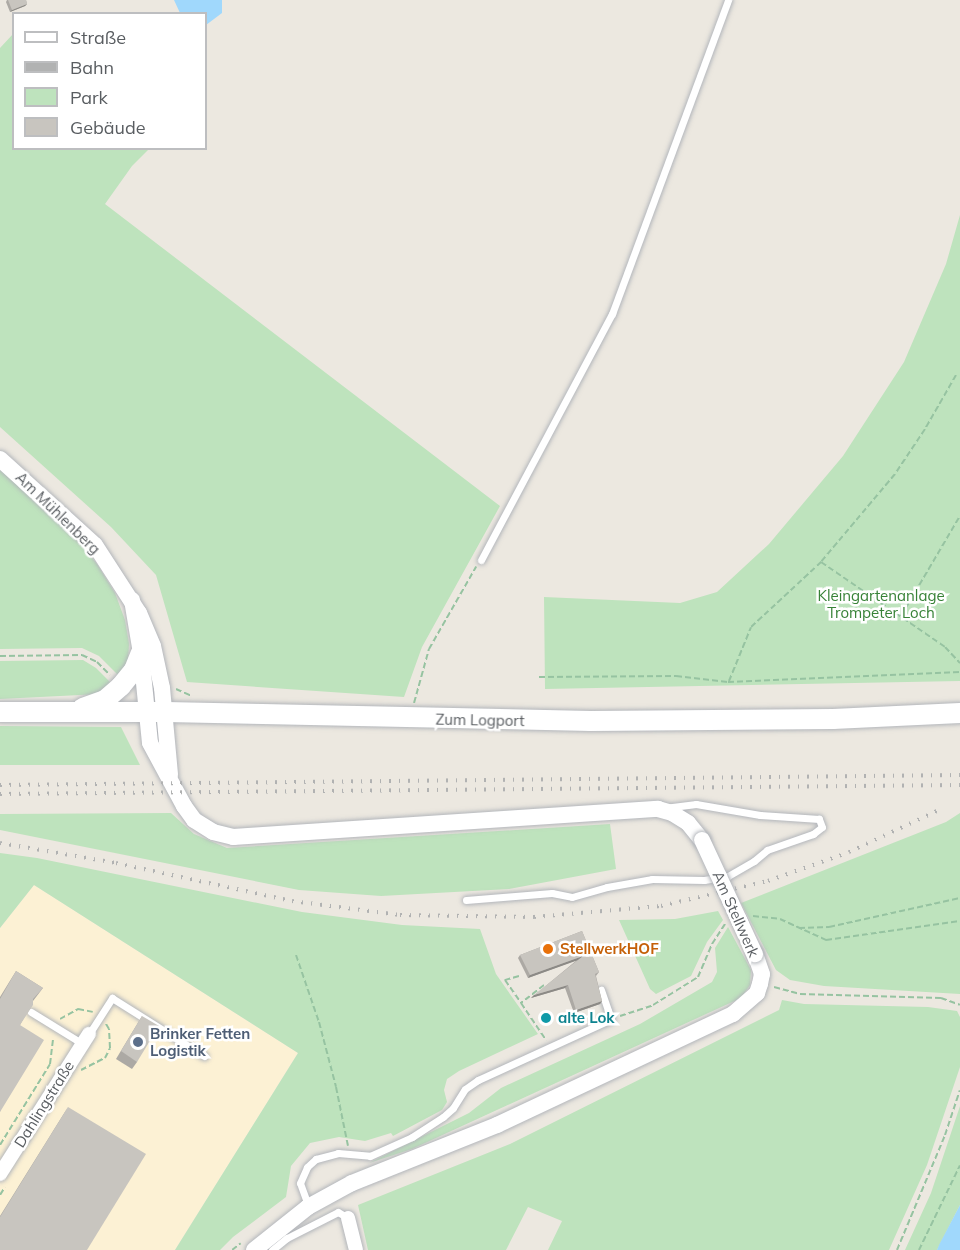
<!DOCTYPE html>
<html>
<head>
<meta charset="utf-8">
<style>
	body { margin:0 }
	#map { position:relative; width:960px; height:1250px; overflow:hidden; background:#ece8e0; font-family:Mulish,sans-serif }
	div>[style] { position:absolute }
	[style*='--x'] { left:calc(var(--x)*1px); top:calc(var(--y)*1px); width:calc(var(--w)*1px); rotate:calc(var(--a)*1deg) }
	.commercial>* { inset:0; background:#fcf1d4 }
	.green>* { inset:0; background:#bee3bd }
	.water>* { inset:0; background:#a0d8fc }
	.path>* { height:2px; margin-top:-1px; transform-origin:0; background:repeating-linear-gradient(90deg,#96c3a1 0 6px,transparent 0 9px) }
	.roads { filter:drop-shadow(0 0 2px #b3b6bb) drop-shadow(0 0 2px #b3b6bb) }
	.service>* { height:7px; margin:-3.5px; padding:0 3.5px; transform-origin:3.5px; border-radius:3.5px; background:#fff }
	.minor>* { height:14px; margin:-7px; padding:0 7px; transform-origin:7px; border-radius:7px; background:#fff }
	.tertiary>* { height:16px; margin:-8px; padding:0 8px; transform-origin:8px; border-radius:8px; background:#fff }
	.secondary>* { height:20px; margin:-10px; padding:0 10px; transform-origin:10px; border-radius:10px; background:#fff }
	.rail>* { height:4px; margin-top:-2px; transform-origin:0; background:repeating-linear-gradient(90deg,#b1b2b2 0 1.5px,transparent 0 9.5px) }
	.bridges { filter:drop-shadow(0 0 2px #b3b6bb) drop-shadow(0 0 2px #b3b6bb) }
	.tertiary-bridge>* { height:16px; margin:-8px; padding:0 8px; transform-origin:8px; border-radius:8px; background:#fff }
	.wall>* { inset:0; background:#aca9a4 }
	.shaded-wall>* { inset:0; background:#8c8a86 }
	.building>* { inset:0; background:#c8c5bf }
	.dots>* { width:16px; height:16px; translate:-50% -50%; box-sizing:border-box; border:3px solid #fff; border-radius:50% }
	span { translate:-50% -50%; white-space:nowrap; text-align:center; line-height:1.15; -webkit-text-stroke:5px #fff; paint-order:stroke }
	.street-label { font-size:15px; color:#595d61 }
	.park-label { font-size:15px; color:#378237 }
	.food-label { font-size:15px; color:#c56008; font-weight:700 }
	.left { translate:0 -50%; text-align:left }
	.culture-label { font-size:15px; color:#0d838f; font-weight:700 }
	.service-label { font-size:15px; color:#4e5e75; font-weight:700 }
	.legend { position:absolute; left:12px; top:12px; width:195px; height:138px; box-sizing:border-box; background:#fff; border:2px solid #bdbec0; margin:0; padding:8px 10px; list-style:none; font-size:18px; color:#595d61 }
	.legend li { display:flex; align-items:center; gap:12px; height:30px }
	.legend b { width:30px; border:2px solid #bdbec0 }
</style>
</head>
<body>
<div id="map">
	<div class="commercial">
		<div style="clip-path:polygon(34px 885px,298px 1053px,175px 1250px,0 1250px,0 928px)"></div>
	</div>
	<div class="green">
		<div style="clip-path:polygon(13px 34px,14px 148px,149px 149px,132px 166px,105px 204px,500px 506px,422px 647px,404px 697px,187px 682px,156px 575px,111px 527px,0 427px,0 48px)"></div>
		<div style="clip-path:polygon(960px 215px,960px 681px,545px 689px,544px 597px,680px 603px,717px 592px,769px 544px,843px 456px,904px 362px,946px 264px)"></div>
		<div style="clip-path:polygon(0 468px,75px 537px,97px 564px,115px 593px,125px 620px,129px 644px,128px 662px,120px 677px,99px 656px,82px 648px,0 649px)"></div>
		<div style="clip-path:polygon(83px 660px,96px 668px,113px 685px,100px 694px,0 699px,0 661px)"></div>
		<div style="clip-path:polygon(0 726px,121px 727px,140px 765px,0 765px)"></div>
		<div style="clip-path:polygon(171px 813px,194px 834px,227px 848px,610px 824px,616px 869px,509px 889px,381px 896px,299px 890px,0 830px,0 814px)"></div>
		<div style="clip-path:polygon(960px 813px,960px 994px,824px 986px,790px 980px,776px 970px,741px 903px,946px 822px)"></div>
		<div style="clip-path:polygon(0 853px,37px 858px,302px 912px,402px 925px,480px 929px,496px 974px,538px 1034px,459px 1071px,447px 1079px,444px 1090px,447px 1102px,442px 1110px,393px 1136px,391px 1133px,365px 1141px,339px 1137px,310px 1143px,291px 1166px,286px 1197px,233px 1237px,220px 1250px,175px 1250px,298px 1053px,34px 885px,0 928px)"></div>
		<div style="clip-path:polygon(718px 911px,723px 920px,707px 942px,691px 976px,656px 994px,650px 989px,619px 920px,675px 919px)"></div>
		<div style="clip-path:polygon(728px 927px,751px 970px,750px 985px,741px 998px,412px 1149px,369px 1163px,469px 1113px,501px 1088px,640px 1024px,712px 982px,717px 972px,715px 948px)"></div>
		<div style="clip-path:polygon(782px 1000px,804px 1004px,928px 1007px,957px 1011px,960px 1017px,960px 1067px,927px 1165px,889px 1250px,548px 1250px,562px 1221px,528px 1207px,506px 1250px,368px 1250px,358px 1205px,510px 1144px,779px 1010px)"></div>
		<div style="clip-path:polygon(960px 1106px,960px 1205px,937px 1250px,905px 1250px,931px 1193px)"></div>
	</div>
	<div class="water">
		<div style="clip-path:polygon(174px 0,222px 0,222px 13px,206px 25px,206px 14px,180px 13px)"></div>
		<div style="clip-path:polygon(960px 1205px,960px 1250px,937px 1250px,939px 1245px)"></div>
	</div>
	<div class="path">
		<div style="--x:956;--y:375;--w:62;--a:119.9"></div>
		<div style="--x:925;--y:429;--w:54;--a:123.7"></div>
		<div style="--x:895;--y:474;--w:115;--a:130.1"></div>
		<div style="--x:821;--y:562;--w:150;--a:34.4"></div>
		<div style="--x:945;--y:647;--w:22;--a:47"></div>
		<div style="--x:901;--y:616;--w:116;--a:-59.5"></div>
		<div style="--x:0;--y:656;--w:82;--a:-0.7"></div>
		<div style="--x:82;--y:655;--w:17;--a:25"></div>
		<div style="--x:97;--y:662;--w:18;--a:45"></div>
		<div style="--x:539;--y:677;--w:137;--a:-0.4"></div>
		<div style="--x:676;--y:676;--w:52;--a:6.6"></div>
		<div style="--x:728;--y:682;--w:232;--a:-2.5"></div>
		<div style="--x:729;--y:681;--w:58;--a:-67.8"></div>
		<div style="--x:751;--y:627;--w:96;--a:-42.9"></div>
		<div style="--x:176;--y:689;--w:17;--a:24"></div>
		<div style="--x:414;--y:703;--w:56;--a:-74.5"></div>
		<div style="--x:429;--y:649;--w:95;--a:-60.2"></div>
		<div style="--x:753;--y:916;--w:27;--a:6"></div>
		<div style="--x:780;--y:919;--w:51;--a:24.5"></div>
		<div style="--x:826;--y:940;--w:135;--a:-8.1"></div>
		<div style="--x:799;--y:928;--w:30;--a:-2"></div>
		<div style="--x:829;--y:927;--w:134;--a:-12.5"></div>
		<div style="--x:296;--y:955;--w:71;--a:71.1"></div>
		<div style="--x:319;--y:1022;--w:67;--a:75.3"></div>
		<div style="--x:336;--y:1087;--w:60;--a:78.5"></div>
		<div style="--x:519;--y:976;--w:15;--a:164"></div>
		<div style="--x:505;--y:980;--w:28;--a:55"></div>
		<div style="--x:544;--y:985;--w:29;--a:142"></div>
		<div style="--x:521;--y:1003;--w:45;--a:56"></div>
		<div style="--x:774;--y:987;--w:27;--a:15"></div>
		<div style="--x:800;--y:994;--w:141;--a:1.6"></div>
		<div style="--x:941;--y:998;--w:20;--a:20"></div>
		<div style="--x:620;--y:1016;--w:35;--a:-18"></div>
		<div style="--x:653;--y:1005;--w:53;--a:-31.9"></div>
		<div style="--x:698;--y:977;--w:36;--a:-67"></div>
		<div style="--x:712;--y:944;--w:24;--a:-57"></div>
		<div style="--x:60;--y:1019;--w:21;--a:-29"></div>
		<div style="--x:78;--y:1009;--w:15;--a:11"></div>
		<div style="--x:81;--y:1070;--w:27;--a:-27"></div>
		<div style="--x:105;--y:1058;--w:11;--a:-63"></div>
		<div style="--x:110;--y:1048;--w:19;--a:-93"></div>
		<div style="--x:109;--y:1029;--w:6;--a:-121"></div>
		<div style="--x:0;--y:1145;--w:95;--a:-58.3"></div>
		<div style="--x:50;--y:1064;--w:26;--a:-83"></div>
		<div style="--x:0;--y:1195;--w:9;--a:-58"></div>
		<div style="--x:232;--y:1250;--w:11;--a:-38"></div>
		<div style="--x:897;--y:1250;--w:125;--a:-67.3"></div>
		<div style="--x:945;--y:1135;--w:47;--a:-71.6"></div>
		<div style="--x:919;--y:1250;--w:94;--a:-64.2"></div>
	</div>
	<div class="roads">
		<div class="service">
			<div style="--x:481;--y:560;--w:279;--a:-62"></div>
			<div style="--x:612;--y:314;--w:335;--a:-69.7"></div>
			<div style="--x:466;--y:900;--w:86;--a:-4.7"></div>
			<div style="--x:552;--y:893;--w:20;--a:11"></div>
			<div style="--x:572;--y:897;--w:36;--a:-16"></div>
			<div style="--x:607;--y:887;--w:46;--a:-10.1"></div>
			<div style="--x:652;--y:879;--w:52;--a:1.1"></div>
			<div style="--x:704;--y:880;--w:24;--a:-9"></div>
			<div style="--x:728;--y:876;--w:30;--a:-30"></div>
			<div style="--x:754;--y:861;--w:17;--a:-40"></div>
			<div style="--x:767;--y:850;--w:49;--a:-19.2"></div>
			<div style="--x:813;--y:834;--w:11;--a:-38"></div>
			<div style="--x:822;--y:827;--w:9;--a:-111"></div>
			<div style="--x:819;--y:819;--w:59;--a:-176.1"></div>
			<div style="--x:760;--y:815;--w:65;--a:-170.2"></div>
			<div style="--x:696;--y:804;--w:26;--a:173"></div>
			<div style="--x:31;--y:1012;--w:61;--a:31.6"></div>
			<div style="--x:89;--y:1034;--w:43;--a:-57.4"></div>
			<div style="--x:112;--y:998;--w:109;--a:32.2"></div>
			<div style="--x:308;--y:1205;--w:23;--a:-110"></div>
			<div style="--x:300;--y:1183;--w:17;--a:-66"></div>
			<div style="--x:307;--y:1167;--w:12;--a:-42"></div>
			<div style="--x:316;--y:1159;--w:23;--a:-15"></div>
			<div style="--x:338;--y:1153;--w:32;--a:5"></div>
			<div style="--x:370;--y:1156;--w:46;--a:-24.3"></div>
			<div style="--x:412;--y:1137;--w:37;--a:-33"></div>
			<div style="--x:443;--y:1117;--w:13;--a:-42"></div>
			<div style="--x:453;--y:1108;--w:22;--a:-58"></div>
			<div style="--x:465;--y:1089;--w:16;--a:-35"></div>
			<div style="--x:478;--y:1080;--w:146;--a:-24.6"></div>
			<div style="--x:611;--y:1019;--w:31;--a:-109"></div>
			<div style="--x:272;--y:1250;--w:19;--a:-39"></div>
			<div style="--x:287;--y:1238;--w:57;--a:-27"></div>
			<div style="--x:338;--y:1212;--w:12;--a:31"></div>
		</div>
		<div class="minor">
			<div style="--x:0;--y:1174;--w:166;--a:-57.6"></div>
			<div style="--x:348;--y:1218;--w:33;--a:76"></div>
		</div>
		<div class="tertiary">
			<div style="--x:0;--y:459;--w:128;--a:42.2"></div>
			<div style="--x:95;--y:545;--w:81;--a:57.1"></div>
			<div style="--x:139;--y:613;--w:36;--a:67"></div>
			<div style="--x:153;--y:646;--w:43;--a:77.9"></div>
			<div style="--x:162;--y:688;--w:87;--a:84.7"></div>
			<div style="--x:132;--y:600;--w:54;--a:80.4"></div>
			<div style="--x:141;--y:653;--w:90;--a:84.3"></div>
			<div style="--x:150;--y:743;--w:72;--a:61.6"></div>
			<div style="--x:184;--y:806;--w:17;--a:54"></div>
			<div style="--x:194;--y:820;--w:22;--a:32"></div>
			<div style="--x:213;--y:832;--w:21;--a:14"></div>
			<div style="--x:233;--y:837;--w:426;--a:-3.8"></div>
			<div style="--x:658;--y:809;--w:15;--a:16"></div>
			<div style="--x:672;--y:813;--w:19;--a:32"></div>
			<div style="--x:688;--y:823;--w:22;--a:51"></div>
			<div style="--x:254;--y:1250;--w:69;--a:-38.5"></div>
			<div style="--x:308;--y:1207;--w:50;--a:-28.6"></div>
			<div style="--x:352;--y:1183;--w:156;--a:-21.8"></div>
			<div style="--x:497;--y:1125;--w:261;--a:-25.2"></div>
			<div style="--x:733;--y:1014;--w:32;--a:-41"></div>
			<div style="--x:757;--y:993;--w:9;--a:-72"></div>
			<div style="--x:760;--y:984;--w:10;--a:-79"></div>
			<div style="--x:762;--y:974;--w:21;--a:-109"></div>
		</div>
		<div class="secondary">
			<div style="--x:83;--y:708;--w:23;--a:-20"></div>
			<div style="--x:105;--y:700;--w:21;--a:-41"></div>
			<div style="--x:121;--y:686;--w:21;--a:-51"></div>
			<div style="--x:134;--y:670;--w:18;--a:-68"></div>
			<div style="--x:0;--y:712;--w:166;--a:0"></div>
			<div style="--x:166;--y:712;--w:425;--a:1.2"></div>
			<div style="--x:591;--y:721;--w:242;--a:-0.5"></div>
			<div style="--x:833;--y:719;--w:127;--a:-2.7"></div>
		</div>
	</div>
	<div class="rail">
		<div style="--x:0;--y:785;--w:960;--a:-0.6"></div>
		<div style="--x:0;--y:794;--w:960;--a:-0.54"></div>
		<div style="--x:0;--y:843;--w:118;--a:9.8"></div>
		<div style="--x:116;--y:863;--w:180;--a:12.2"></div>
		<div style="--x:292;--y:901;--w:109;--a:7.4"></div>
		<div style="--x:400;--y:915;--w:134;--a:0.9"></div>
		<div style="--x:534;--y:917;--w:127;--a:-5"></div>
		<div style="--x:661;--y:906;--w:110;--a:-13.2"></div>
		<div style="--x:768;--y:881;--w:86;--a:-19.7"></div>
		<div style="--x:849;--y:852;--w:99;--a:-25"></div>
	</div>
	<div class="bridges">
		<div class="tertiary-bridge">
			<div style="--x:702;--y:840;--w:126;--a:65.1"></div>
		</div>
	</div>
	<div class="wall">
		<div style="clip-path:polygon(7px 0,26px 0,27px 4px,25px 6px,10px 12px,6px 2px)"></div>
		<div style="clip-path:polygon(582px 931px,599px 972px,596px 976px,602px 1001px,600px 1004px,574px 1013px,565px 988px,531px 998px,577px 960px,528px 978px,518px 958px,520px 955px)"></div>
		<div style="clip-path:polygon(16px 971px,43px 988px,33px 1001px,20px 1025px,0 1112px,0 997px)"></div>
		<div style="clip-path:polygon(142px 1016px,137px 1062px,132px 1069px,116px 1059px)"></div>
		<div style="clip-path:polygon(68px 1107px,0 1250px,0 1216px)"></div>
	</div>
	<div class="shaded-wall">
		<div style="clip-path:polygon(27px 4px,25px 6px,10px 12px,12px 10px)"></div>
		<div style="clip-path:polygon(583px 956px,581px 959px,528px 978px,530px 975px)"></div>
		<div style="clip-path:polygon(568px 985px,565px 988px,531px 998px,534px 995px)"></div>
		<div style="clip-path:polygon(602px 1001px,600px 1004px,574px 1013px,576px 1010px)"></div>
	</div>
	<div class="building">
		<div style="clip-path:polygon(8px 0,26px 0,27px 4px,12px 10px)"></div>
		<div style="clip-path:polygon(582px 931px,599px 972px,595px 974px,602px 1001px,576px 1010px,568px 985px,534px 995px,583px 956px,530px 975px,520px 955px)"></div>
		<div style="clip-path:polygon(16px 971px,43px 988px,33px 999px,33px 1005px,20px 1025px,44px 1040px,0 1112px,0 999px)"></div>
		<div style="clip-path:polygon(142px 1016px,159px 1026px,137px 1062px,121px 1051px)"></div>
		<div style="clip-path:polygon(68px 1107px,146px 1154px,87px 1250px,0 1250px,0 1217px)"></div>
	</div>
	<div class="dots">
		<div style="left:548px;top:949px;background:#e8710a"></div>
		<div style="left:546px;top:1018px;background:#0f9aa8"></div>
		<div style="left:138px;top:1042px;background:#5c6f8a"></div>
	</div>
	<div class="street-label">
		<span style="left:58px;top:513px;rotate:44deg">Am Mühlenberg</span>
		<span style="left:480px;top:720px;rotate:1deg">Zum Logport</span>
		<span style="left:736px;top:914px;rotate:66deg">Am Stellwerk</span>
		<span style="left:44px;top:1104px;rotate:-58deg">Dahlingstraße</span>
	</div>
	<div class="park-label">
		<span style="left:881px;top:604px">Kleingartenanlage<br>Trompeter Loch</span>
	</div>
	<div class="food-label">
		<span class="left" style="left:560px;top:949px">StellwerkHOF</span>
	</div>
	<div class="culture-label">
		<span class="left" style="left:558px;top:1018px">alte Lok</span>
	</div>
	<div class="service-label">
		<span class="left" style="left:150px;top:1042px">Brinker Fetten<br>Logistik</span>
	</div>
	<ul class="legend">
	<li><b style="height:8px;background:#fff"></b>Straße</li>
	<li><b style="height:8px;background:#b1b2b2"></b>Bahn</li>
	<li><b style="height:16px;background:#bee3bd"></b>Park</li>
	<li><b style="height:16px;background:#c8c5bf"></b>Gebäude</li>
	</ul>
</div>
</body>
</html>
